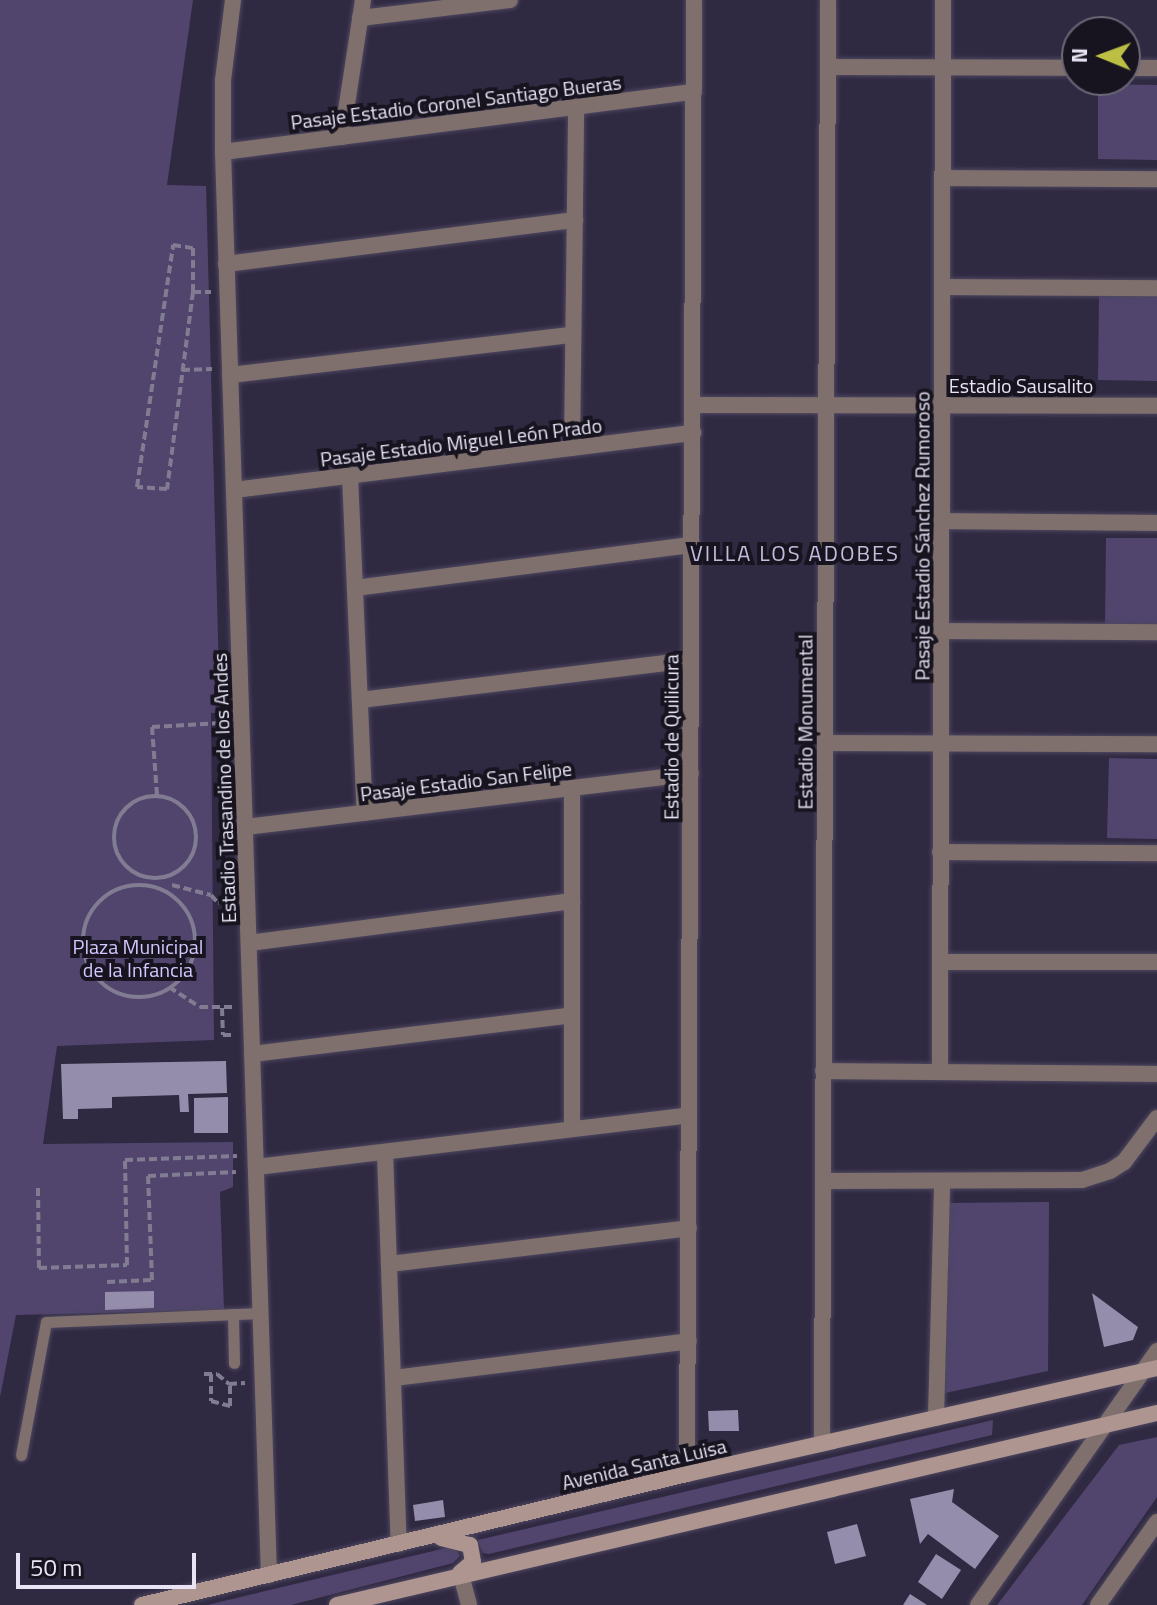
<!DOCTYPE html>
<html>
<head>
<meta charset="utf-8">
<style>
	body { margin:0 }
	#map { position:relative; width:1157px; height:1605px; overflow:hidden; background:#302942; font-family:"Titillium Web",sans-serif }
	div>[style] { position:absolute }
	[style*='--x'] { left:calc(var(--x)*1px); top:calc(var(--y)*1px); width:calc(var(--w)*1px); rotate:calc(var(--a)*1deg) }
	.green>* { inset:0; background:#51456e }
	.building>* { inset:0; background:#958dac }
	.path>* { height:4px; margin-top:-2px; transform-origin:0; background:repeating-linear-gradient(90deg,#827c92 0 8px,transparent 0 12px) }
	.path>.ring { margin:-2px; padding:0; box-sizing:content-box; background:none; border:4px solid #827c92; border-radius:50% }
	.roads { filter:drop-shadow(0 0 2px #4d475f) drop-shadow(0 0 2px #4d475f) }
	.service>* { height:11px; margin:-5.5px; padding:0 5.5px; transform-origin:5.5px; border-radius:5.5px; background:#80706d }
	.minor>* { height:16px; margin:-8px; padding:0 8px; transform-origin:8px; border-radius:8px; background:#80706d }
	.tertiary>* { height:16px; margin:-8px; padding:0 8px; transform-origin:8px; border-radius:8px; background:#80706d }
	.secondary>* { height:16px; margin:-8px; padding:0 8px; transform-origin:8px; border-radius:8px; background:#ae9590 }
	span { translate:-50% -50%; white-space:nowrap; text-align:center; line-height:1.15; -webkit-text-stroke:8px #17141f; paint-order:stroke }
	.street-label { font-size:20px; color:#e8e4f5 }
	.park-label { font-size:20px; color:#d5c7ff }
	.neighbourhood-label { font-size:22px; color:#c4bcdd; letter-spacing:2px }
	.north { position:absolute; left:1061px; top:16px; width:80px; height:80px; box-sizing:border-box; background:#17141f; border:2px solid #6b6775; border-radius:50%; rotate:271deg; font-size:22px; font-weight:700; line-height:32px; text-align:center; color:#e8e4f5 }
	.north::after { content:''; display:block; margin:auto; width:28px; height:36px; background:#bcbf44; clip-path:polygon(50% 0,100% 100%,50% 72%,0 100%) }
	.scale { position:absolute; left:16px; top:1553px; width:180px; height:36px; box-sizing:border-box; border:4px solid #e8e4f5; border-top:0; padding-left:10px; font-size:24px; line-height:28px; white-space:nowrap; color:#e8e4f5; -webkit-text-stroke:6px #17141f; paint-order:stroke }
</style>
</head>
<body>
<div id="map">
	<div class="green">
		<div style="clip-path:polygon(0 0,193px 0,167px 185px,206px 186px,220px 713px,211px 713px,214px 1040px,57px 1046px,43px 1144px,233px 1142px,233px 1187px,220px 1192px,224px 1310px,16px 1315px,0 1397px)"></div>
		<div style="clip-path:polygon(1098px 84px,1157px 85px,1157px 160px,1098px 159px)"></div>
		<div style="clip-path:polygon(1099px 295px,1157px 295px,1157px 381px,1098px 380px)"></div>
		<div style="clip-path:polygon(1106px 538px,1157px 538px,1157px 625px,1105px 625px)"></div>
		<div style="clip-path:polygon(1109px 758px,1157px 759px,1157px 839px,1107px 838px)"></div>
		<div style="clip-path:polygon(1049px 1202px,1048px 1371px,945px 1393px,949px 1203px)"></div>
		<div style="clip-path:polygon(993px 1420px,992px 1435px,489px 1554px,483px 1553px,479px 1544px,478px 1540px)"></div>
		<div style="clip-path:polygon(1157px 1437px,1157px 1497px,1082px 1605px,997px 1605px,1119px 1445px)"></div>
		<div style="clip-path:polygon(454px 1546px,460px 1556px,453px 1563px,291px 1605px,207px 1605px)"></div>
	</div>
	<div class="building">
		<div style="clip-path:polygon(226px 1061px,227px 1093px,188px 1094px,189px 1112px,180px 1112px,179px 1095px,112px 1097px,112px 1108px,78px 1109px,78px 1119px,63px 1119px,61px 1064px)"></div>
		<div style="clip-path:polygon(228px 1097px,228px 1133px,194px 1133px,194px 1098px)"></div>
		<div style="clip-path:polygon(154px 1291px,154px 1308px,105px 1310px,105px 1292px)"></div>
		<div style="clip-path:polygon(1092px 1293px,1138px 1327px,1133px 1340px,1104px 1347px)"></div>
		<div style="clip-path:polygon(738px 1410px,739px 1431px,709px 1431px,708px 1411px)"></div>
		<div style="clip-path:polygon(954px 1489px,952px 1502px,999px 1536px,975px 1569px,928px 1534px,920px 1544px,910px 1499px)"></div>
		<div style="clip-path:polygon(443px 1500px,445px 1517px,415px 1521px,413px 1505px)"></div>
		<div style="clip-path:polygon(857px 1524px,866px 1556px,835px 1564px,827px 1532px)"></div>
		<div style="clip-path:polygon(936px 1554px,961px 1570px,942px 1599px,918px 1582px)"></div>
		<div style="clip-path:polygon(910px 1594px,927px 1605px,903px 1605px)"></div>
	</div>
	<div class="path">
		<div style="--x:173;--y:245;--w:20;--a:9"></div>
		<div style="--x:193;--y:248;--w:44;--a:90"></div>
		<div style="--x:193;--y:292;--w:199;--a:97.5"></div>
		<div style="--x:167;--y:489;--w:30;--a:-176"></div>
		<div style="--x:137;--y:487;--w:245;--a:-81.5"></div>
		<div style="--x:193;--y:292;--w:18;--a:0"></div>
		<div style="--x:182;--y:370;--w:30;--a:-2"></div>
		<div style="--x:157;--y:795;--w:68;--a:-94.2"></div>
		<div style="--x:152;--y:727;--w:69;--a:-3.3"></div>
		<div class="ring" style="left:114px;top:796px;width:78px;height:78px"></div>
		<div style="--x:172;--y:885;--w:40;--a:14.4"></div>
		<div style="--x:211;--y:895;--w:11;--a:49"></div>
		<div style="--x:218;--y:903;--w:11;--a:0"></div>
		<div class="ring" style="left:83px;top:885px;width:108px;height:108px"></div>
		<div style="--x:169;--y:987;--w:37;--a:33"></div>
		<div style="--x:200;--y:1007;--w:32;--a:0"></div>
		<div style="--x:222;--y:1008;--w:27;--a:88"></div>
		<div style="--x:223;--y:1035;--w:11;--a:0"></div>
		<div style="--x:38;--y:1188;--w:80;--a:89.3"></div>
		<div style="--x:39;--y:1268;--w:88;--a:-2"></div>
		<div style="--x:127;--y:1265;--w:105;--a:-91.1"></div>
		<div style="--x:125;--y:1160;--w:112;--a:-2"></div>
		<div style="--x:107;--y:1282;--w:45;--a:-2.5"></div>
		<div style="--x:152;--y:1280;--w:104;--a:-92.2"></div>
		<div style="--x:148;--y:1176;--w:88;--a:-2.6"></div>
		<div style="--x:204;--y:1374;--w:13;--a:0"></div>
		<div style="--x:217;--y:1374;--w:16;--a:40"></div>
		<div style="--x:229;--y:1384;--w:16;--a:-4"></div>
		<div style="--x:211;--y:1374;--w:27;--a:90"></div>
		<div style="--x:211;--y:1401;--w:20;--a:15"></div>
		<div style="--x:230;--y:1406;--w:22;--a:-90"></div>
	</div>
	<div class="roads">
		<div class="service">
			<div style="--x:233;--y:1314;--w:49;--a:88.8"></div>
			<div style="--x:21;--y:1455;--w:135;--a:-79.4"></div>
			<div style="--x:46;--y:1322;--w:215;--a:-2.4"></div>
		</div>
		<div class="minor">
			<div style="--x:360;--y:18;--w:151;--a:-6.8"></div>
			<div style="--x:828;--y:67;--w:249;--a:0.2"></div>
			<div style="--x:1125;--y:68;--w:32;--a:0"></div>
			<div style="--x:342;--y:137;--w:139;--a:-81.3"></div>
			<div style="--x:223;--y:152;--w:475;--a:-7.3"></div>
			<div style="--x:943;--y:178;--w:214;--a:0.3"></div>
			<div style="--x:226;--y:264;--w:352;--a:-7.2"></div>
			<div style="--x:942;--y:287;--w:215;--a:0.3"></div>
			<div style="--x:230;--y:375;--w:345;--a:-6.7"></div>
			<div style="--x:693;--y:405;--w:464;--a:0.1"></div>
			<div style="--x:572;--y:448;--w:341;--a:-89.3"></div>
			<div style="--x:350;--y:476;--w:337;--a:87.5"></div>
			<div style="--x:234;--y:490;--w:463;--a:-7.1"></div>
			<div style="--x:941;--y:521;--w:216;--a:0.5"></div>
			<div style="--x:355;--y:588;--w:340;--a:-7.3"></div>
			<div style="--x:941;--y:631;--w:216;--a:0.3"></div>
			<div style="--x:360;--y:700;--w:333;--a:-6.9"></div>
			<div style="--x:825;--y:743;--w:332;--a:0.2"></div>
			<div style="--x:572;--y:788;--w:341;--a:90"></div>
			<div style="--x:245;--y:827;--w:449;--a:-6.8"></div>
			<div style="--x:940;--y:852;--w:217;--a:0.3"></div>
			<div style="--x:249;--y:943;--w:326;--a:-7.4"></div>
			<div style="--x:940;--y:962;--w:217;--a:0"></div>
			<div style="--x:252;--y:1054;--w:322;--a:-6.9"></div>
			<div style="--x:823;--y:1071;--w:334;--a:0.5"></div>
			<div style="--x:940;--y:1072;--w:1072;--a:-89.84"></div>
			<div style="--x:385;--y:1152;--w:392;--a:88"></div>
			<div style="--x:256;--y:1167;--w:436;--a:-6.8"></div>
			<div style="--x:823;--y:1181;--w:259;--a:-0.2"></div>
			<div style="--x:1082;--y:1180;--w:29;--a:-18"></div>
			<div style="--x:1110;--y:1171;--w:17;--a:-33"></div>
			<div style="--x:1124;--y:1162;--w:55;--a:-53.1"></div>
			<div style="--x:389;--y:1264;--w:302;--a:-6.8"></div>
			<div style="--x:394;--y:1378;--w:297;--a:-7.1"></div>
			<div style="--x:936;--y:1418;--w:237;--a:-88.5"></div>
			<div style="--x:822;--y:1443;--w:1443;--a:-89.76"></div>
			<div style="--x:687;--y:1474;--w:1474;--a:-89.73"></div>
			<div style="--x:461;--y:1575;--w:31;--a:75"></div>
		</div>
		<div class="tertiary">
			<div style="--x:233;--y:0;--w:81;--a:97.1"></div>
			<div style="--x:223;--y:80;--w:72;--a:90"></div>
			<div style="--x:223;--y:152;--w:1424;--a:88.15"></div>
			<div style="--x:978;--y:1605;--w:311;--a:-54.8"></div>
			<div style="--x:1098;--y:1605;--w:102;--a:-54.6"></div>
		</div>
		<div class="secondary">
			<div style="--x:441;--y:1538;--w:30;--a:14"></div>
			<div style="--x:470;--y:1545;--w:17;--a:80"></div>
			<div style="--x:473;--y:1562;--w:17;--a:140"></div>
			<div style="--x:142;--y:1605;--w:561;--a:-13.52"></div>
			<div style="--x:687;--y:1474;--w:482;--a:-12.7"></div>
			<div style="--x:337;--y:1605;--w:842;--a:-13.18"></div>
		</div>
	</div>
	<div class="street-label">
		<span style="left:456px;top:102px;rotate:-7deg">Pasaje Estadio Coronel Santiago Bueras</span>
		<span style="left:1021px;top:385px">Estadio Sausalito</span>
		<span style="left:461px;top:442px;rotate:-7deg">Pasaje Estadio Miguel León Prado</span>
		<span style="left:922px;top:536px;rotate:-90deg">Pasaje Estadio Sánchez Rumoroso</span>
		<span style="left:805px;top:722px;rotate:-90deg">Estadio Monumental</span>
		<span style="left:671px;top:737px;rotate:-90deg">Estadio de Quilicura</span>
		<span style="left:466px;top:781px;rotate:-7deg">Pasaje Estadio San Felipe</span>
		<span style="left:224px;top:788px;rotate:-92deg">Estadio Trasandino de los Andes</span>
		<span style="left:644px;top:1464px;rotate:-13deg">Avenida Santa Luisa</span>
	</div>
	<div class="park-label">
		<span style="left:138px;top:958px">Plaza Municipal<br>de la Infancia</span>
	</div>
	<div class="neighbourhood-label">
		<span style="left:795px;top:554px">VILLA LOS ADOBES</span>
	</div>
	<div class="north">N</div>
	<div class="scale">50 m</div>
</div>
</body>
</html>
